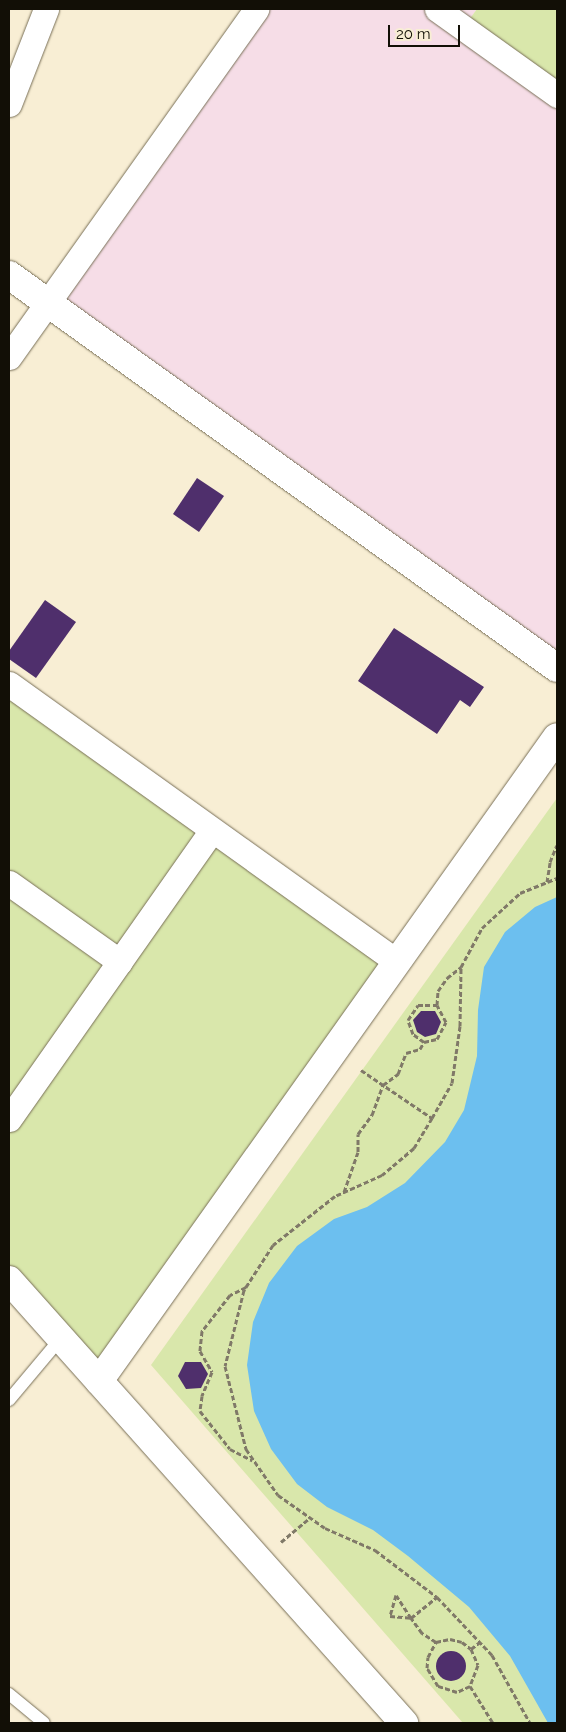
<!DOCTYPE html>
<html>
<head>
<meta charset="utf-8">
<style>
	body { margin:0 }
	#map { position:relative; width:566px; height:1732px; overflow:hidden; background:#f8eed4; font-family:Raleway,sans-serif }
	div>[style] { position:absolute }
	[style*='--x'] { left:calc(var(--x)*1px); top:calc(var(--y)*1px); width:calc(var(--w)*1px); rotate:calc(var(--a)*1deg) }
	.industrial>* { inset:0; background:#f6dde7 }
	.green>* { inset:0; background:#d9e7ab }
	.water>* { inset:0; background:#6cbfef }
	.building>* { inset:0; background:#4f2f6c }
	.round { border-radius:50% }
	.path>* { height:3px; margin-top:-1.5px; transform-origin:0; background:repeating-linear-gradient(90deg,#807968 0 5px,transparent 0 7.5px) }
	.roads { filter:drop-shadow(0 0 1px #786f57) drop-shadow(0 0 1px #786f57) }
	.lane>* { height:12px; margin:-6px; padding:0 6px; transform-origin:6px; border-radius:6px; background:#fff }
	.street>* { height:25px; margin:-12.5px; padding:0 12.5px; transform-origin:12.5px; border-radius:12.5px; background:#fff }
	.secondary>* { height:28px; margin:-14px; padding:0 14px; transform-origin:14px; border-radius:14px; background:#fff }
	span { translate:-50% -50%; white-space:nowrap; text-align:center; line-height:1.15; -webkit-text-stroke:5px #f8eed4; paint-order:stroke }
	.frame { position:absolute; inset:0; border:10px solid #120f06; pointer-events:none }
	.scale { position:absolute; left:388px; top:25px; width:72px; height:22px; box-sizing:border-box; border:2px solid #120f06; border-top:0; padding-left:6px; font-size:15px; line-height:18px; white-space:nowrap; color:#120f06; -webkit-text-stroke:4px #f8eed4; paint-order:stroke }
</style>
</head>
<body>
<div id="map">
	<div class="industrial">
		<div style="clip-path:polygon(256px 9px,477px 9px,469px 20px,557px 84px,557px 668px,47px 303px)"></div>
	</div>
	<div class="green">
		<div style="clip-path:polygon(477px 9px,557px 9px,557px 84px,469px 20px)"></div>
		<div style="clip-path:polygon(9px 684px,397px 962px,99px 1381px,9px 1282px)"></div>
		<div style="clip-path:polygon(557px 798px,557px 1723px,463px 1723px,151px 1365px)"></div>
	</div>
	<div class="water">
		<div style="clip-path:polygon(557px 897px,557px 1723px,548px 1723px,510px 1656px,469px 1607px,408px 1556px,373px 1530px,327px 1507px,297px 1484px,271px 1449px,254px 1411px,247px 1365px,253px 1322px,269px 1283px,297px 1246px,334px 1219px,367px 1207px,405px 1183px,445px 1142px,464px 1110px,477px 1056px,478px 1010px,484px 967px,505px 932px,535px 907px)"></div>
	</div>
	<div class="building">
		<div style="clip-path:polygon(197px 478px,224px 496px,199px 532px,173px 514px)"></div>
		<div style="clip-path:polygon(45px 600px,76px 622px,36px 678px,9px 659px,9px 651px)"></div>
		<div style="clip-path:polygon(394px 628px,484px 687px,470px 707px,460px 700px,437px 734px,358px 681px)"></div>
		<div style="clip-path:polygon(421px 1011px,435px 1011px,441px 1022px,436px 1034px,425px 1037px,417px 1032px,413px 1020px)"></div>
		<div style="clip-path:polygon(185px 1362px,201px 1362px,208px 1374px,201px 1388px,186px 1389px,178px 1376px)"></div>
		<div class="round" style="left:436px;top:1651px;width:30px;height:30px"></div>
	</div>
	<div class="path">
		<div style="--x:547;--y:882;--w:20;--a:-81"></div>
		<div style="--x:550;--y:862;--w:18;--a:-68"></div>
		<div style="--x:424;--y:1042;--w:14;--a:-144"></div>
		<div style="--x:413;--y:1034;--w:15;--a:-110"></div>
		<div style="--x:408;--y:1020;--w:18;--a:-56"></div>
		<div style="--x:418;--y:1005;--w:19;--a:0"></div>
		<div style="--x:361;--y:1070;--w:86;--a:34.1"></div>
		<div style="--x:432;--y:1118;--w:40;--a:-60.3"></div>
		<div style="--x:452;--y:1083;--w:58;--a:-82"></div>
		<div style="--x:460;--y:1026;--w:59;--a:-89"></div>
		<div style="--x:461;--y:967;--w:44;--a:-61.7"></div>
		<div style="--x:482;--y:928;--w:52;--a:-42.6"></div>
		<div style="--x:520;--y:893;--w:40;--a:-22"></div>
		<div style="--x:432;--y:1118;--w:35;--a:121"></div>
		<div style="--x:414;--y:1148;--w:42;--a:139.8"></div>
		<div style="--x:382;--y:1175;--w:51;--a:155.9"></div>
		<div style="--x:335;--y:1196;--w:79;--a:141.7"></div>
		<div style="--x:273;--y:1245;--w:54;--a:122.8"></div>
		<div style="--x:244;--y:1290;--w:78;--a:104"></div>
		<div style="--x:225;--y:1366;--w:86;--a:75.8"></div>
		<div style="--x:246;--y:1449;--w:56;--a:55.2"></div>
		<div style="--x:278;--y:1495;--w:57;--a:35.1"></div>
		<div style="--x:325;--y:1528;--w:55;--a:23.7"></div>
		<div style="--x:375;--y:1550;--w:78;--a:37.2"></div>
		<div style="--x:437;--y:1597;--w:80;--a:46.5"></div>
		<div style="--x:492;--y:1655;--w:78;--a:60.8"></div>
		<div style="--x:344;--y:1192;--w:42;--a:-70.7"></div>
		<div style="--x:358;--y:1152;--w:18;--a:-90"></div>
		<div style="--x:358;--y:1134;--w:24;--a:-54"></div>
		<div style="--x:372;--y:1115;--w:32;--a:-70"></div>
		<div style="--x:383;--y:1085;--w:19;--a:-36"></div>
		<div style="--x:398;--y:1074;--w:22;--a:-69"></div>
		<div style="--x:406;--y:1053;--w:15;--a:-16"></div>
		<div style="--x:420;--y:1049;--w:8;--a:-60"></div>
		<div style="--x:424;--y:1042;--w:13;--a:-13"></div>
		<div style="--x:437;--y:1039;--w:19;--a:-62"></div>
		<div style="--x:446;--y:1022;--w:19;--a:-118"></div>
		<div style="--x:437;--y:1005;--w:14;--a:-86"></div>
		<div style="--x:438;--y:991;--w:16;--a:-55"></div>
		<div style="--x:447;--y:978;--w:18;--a:-38"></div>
		<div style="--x:246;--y:1287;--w:18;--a:153"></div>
		<div style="--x:230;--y:1295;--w:46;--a:127.9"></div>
		<div style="--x:202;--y:1331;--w:20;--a:96"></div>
		<div style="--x:200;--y:1351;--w:24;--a:60"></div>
		<div style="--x:212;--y:1372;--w:26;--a:113"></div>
		<div style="--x:202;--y:1396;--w:15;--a:98"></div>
		<div style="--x:200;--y:1411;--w:48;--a:51.7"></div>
		<div style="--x:230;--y:1449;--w:25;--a:27"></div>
		<div style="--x:281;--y:1542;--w:38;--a:-40"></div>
		<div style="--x:450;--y:1639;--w:12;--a:14"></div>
		<div style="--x:462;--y:1642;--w:11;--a:38"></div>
		<div style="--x:471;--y:1649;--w:17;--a:66"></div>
		<div style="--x:478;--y:1665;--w:22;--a:111"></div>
		<div style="--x:470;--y:1686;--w:14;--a:155"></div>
		<div style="--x:457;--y:1692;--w:20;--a:-162"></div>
		<div style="--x:438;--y:1686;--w:21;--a:-121"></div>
		<div style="--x:427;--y:1668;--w:11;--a:-85"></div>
		<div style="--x:428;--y:1657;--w:17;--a:-62"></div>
		<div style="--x:436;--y:1642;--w:14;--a:-12"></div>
		<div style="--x:436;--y:1642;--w:17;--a:-147"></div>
		<div style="--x:422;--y:1633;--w:19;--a:-126"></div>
		<div style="--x:411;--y:1618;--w:27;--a:-123"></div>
		<div style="--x:396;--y:1595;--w:22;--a:106"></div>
		<div style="--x:390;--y:1616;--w:21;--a:5"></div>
		<div style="--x:411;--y:1618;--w:33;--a:-39"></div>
		<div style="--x:471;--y:1649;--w:11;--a:-38"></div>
		<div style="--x:470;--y:1686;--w:44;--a:58.1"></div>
	</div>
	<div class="roads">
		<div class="lane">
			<div style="--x:9;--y:1400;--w:81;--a:-50"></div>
			<div style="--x:9;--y:1694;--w:45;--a:39.6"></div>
		</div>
		<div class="street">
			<div style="--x:437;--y:9;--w:148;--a:35.6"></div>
			<div style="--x:9;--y:104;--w:102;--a:-68.7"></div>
			<div style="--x:9;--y:357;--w:427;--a:-54.6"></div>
			<div style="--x:9;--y:684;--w:477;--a:35.6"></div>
			<div style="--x:9;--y:883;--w:136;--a:35.4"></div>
			<div style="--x:9;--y:1119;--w:353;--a:-54.9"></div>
		</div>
		<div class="secondary">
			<div style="--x:9;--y:275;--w:674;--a:35.65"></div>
			<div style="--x:9;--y:1280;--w:594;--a:48.28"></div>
			<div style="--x:99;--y:1381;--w:790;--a:-54.58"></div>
		</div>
	</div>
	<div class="frame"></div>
	<div class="scale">20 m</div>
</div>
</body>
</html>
